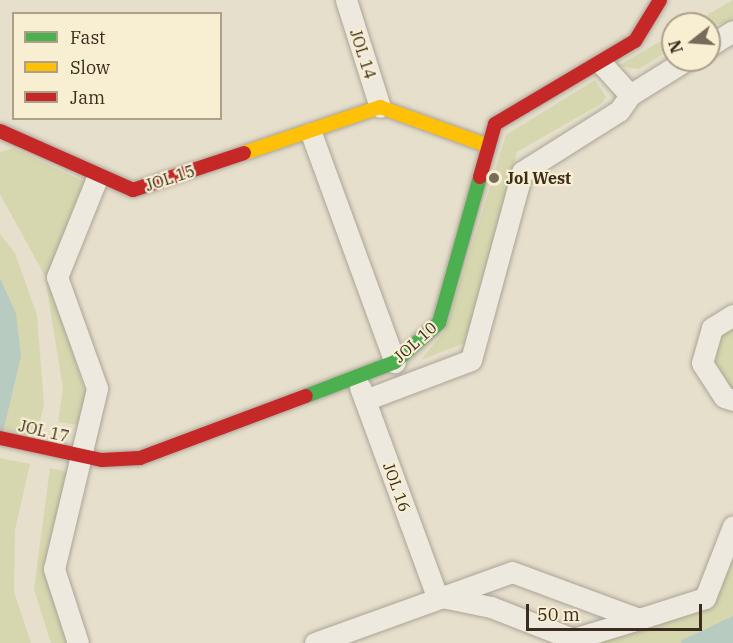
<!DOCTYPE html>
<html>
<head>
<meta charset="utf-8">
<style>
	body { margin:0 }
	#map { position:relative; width:733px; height:643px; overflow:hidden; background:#e6dfcc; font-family:"IBM Plex Serif",serif }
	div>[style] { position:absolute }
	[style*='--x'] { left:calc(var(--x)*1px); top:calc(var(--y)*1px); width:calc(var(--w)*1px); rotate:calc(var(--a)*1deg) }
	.green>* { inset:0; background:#d6d7ae }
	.water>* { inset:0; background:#b8cbc0 }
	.roads { filter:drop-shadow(0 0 2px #aba496) drop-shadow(0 0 2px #aba496) }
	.street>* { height:21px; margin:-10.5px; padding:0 10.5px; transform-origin:10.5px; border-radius:10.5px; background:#eee9df }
	.fast>* { height:14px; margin:-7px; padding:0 7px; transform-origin:7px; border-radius:7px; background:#4caf50 }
	.slow>* { height:14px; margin:-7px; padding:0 7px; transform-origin:7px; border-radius:7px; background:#ffc107 }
	.jam>* { height:14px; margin:-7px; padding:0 7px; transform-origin:7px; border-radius:7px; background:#c62828 }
	.dots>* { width:16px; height:16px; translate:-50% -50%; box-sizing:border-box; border:3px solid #f8eed2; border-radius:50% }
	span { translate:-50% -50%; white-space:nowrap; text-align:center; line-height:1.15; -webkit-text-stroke:4.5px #f8eed2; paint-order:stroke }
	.street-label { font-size:16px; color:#3b2c1d }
	.poi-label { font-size:16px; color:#3b2c1d; font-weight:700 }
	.left { translate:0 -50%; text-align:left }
	.legend { position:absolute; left:12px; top:12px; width:210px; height:108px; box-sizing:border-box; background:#f8eed2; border:2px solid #aca08a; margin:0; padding:8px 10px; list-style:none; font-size:18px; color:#3b2c1d }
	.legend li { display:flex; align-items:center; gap:12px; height:30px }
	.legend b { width:30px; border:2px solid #aca08a }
	.north { position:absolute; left:661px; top:12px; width:60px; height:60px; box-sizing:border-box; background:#f8eed2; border:2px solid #aca08a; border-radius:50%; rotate:253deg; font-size:16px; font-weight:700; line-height:24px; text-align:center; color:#3b2c1d }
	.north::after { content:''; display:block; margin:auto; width:21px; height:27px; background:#776b5a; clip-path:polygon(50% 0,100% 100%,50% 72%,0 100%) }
	.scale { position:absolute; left:526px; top:604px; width:176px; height:27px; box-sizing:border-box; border:3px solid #3b2c1d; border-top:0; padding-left:8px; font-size:18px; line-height:21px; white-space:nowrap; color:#3b2c1d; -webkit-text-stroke:4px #f8eed2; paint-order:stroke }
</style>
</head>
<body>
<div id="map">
	<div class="green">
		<div style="clip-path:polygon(733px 0,733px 20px,709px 27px,691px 24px)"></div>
		<div style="clip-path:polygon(673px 34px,673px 48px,639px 69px,618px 66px)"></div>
		<div style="clip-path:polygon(595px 80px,606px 97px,602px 103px,517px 152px,467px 342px,421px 360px,446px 329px,506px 135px)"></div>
		<div style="clip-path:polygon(13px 148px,85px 182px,54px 295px,90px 407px,79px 425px,58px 422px,63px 389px,45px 276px,0 194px,0 152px)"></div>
		<div style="clip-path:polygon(0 234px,15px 253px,37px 315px,44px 405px,36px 436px,4px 429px,16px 313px,0 278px)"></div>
		<div style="clip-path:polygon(733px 323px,733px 390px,726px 388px,714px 366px,724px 326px)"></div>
		<div style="clip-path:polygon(0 458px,30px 464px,15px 530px,14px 592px,31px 643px,0 643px)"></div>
		<div style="clip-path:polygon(50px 468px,67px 472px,46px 577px,69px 643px,51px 643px,34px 589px)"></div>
		<div style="clip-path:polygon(733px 552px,733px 616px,681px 643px,572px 643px,716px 597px)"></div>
	</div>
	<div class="water">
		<div style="clip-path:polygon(0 278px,16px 313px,21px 356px,0 445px)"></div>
		<div style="clip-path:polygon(733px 616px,733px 643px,681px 643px,682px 640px)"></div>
	</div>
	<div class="roads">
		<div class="street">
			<div style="--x:346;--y:0;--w:112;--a:72.4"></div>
			<div style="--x:709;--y:46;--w:28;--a:-32"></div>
			<div style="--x:602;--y:64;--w:42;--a:47.9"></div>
			<div style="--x:311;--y:133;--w:244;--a:69.9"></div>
			<div style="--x:733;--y:315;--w:25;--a:148"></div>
			<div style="--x:712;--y:328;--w:36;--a:106"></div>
			<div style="--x:702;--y:363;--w:40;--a:57.1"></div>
			<div style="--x:724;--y:397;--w:9;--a:18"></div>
			<div style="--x:360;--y:387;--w:223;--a:69.8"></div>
			<div style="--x:437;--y:596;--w:55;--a:11.5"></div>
			<div style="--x:491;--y:607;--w:88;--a:21.3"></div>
			<div style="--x:573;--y:639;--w:69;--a:-16.9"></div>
			<div style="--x:365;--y:400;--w:113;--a:-20.7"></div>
			<div style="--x:471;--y:360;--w:195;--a:-74.8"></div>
			<div style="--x:522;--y:172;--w:115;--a:-32.2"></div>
			<div style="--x:619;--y:111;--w:19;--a:-55"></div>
			<div style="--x:630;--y:95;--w:66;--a:-32"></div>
			<div style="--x:78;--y:643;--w:78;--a:-108"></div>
			<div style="--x:54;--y:569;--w:186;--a:-76.6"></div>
			<div style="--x:97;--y:388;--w:118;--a:-109.8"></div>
			<div style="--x:57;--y:277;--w:107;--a:-68"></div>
			<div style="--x:315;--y:643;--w:209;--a:-19.8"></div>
			<div style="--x:512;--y:572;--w:135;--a:20.3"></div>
			<div style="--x:639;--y:619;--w:69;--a:-17.7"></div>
			<div style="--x:705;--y:598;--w:77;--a:-68.7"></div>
		</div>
		<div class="fast">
			<div style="--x:306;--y:396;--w:95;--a:-20.9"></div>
			<div style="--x:395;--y:362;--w:59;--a:-41.6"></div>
			<div style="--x:439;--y:323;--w:152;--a:-74.3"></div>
		</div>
		<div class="slow">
			<div style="--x:244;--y:153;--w:144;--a:-18.7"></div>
			<div style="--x:380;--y:107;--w:113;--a:19.7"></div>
		</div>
		<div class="jam">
			<div style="--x:0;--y:131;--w:145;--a:23.9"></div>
			<div style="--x:133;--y:190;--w:117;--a:-18.4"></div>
			<div style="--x:480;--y:177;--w:55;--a:-74.2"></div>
			<div style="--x:495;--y:124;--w:163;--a:-30.7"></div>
			<div style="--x:635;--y:41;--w:48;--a:-58.6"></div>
			<div style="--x:0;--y:438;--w:104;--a:12.2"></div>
			<div style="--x:102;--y:460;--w:38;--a:-3"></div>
			<div style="--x:140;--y:458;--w:177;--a:-20.5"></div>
		</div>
	</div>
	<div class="dots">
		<div style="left:494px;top:178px;background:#776b5a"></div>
	</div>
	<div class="street-label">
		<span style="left:363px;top:54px;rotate:72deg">JOL 14</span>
		<span style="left:170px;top:178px;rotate:-18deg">JOL 15</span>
		<span style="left:415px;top:342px;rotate:-42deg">JOL 10</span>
		<span style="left:44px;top:431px;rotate:13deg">JOL 17</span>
		<span style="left:397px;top:487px;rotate:70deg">JOL 16</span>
	</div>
	<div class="poi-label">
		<span class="left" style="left:506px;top:178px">Jol West</span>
	</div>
	<ul class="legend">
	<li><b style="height:8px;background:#4caf50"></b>Fast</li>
	<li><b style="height:8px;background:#ffc107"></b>Slow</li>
	<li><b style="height:8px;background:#c62828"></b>Jam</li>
	</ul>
	<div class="north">N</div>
	<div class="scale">50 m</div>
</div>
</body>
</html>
